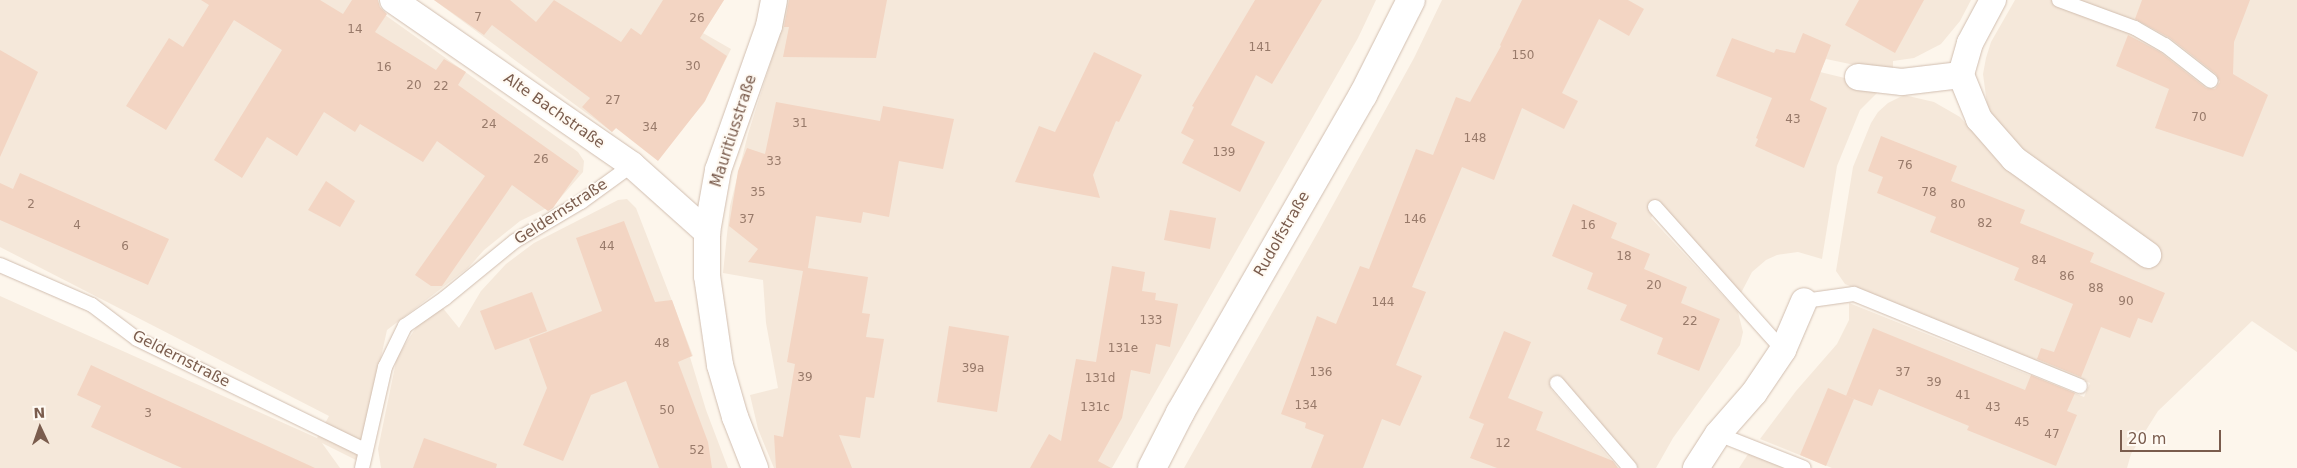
<!DOCTYPE html>
<html>
<head>
<meta charset="utf-8">
<style>
	body { margin:0 }
	#map { position:relative; width:2297px; height:468px; overflow:hidden; background:#fdf6ec; font-family:"DejaVu Sans",sans-serif }
	div>[style] { position:absolute }
	[style*='--x'] { left:calc(var(--x)*1px); top:calc(var(--y)*1px); width:calc(var(--w)*1px); rotate:calc(var(--a)*1deg) }
	.residential>* { inset:0; background:#f5e8da }
	.building>* { inset:0; background:#f3d5c3 }
	.roads { filter:drop-shadow(0 0 1px #d1beb0) drop-shadow(0 0 1px #d1beb0) }
	.lane>* { height:14px; margin:-7px; padding:0 7px; transform-origin:7px; border-radius:7px; background:#fff }
	.street>* { height:26px; margin:-13px; padding:0 13px; transform-origin:13px; border-radius:13px; background:#fff }
	.secondary>* { height:28px; margin:-14px; padding:0 14px; transform-origin:14px; border-radius:14px; background:#fff }
	span { translate:-50% -50%; white-space:nowrap; text-align:center; line-height:1.15; -webkit-text-stroke:4px #fffaf3; paint-order:stroke }
	.number-label { font-size:12px; color:#987a6a }
	.number-label span { -webkit-text-stroke-width:0 }
	.street-label { font-size:15px; color:#7a5c4d }
	.north { position:absolute; left:15px; top:403px; width:50px; height:50px; -webkit-text-stroke:4px #fffaf3; paint-order:stroke; rotate:357deg; font-size:14px; font-weight:700; line-height:20px; text-align:center; color:#7a5c4d }
	.north::after { content:''; display:block; margin:auto; width:18px; height:22px; background:#7a5c4d; clip-path:polygon(50% 0,100% 100%,50% 72%,0 100%) }
	.scale { position:absolute; left:2120px; top:430px; width:101px; height:22px; box-sizing:border-box; border:2px solid #7a5c4d; border-top:0; padding-left:6px; font-size:15px; line-height:18px; white-space:nowrap; color:#7a5c4d; -webkit-text-stroke:4px #fffaf3; paint-order:stroke }
</style>
</head>
<body>
<div id="map">
	<div class="residential">
		<div style="clip-path:polygon(0 0,364px 0,578px 152px,584px 161px,583px 172px,555px 204px,520px 221px,484px 250px,468px 268px,387px 330px,358px 461px,322px 443px,340px 468px,0 468px,0 296px,317px 438px,329px 416px,0 247px)"></div>
		<div style="clip-path:polygon(434px 0,724px 0,703px 33px,731px 49px,704px 103px,692px 117px,616px 128px,612px 132px)"></div>
		<div style="clip-path:polygon(784px 0,1376px 0,1358px 38px,1112px 468px,774px 468px,758px 429px,750px 395px,778px 388px,766px 323px,763px 280px,723px 273px,730px 206px,748px 134px,780px 33px)"></div>
		<div style="clip-path:polygon(1442px 0,1971px 0,1960px 21px,1941px 44px,1914px 58px,1893px 61px,1893px 70px,1869px 68px,1826px 59px,1820px 72px,1853px 80px,1880px 90px,1860px 110px,1837px 166px,1822px 259px,1798px 252px,1777px 255px,1766px 260px,1752px 272px,1741px 293px,1659px 204px,1651px 218px,1738px 312px,1743px 332px,1740px 345px,1673px 438px,1656px 468px,1638px 468px,1557px 375px,1551px 389px,1618px 468px,1184px 468px,1318px 232px,1414px 58px)"></div>
		<div style="clip-path:polygon(2015px 0,2297px 0,2297px 352px,2252px 321px,2158px 411px,2131px 454px,2127px 468px,1832px 468px,1760px 439px,1796px 391px,1837px 344px,1849px 320px,1849px 303px,2084px 397px,2090px 383px,1845px 284px,1836px 271px,1853px 167px,1871px 123px,1878px 112px,1888px 103px,1904px 95px,1934px 102px,1960px 117px,2001px 164px,2151px 269px,2156px 254px,2016px 147px,1994px 120px,1987px 104px,1983px 74px,1986px 58px,1991px 42px)"></div>
		<div style="clip-path:polygon(627px 199px,636px 208px,674px 306px,693px 356px,690px 357px,706px 410px,728px 468px,381px 468px,378px 449px,397px 357px,417px 326px,442px 307px,459px 328px,481px 291px,506px 264px,534px 243px,618px 200px)"></div>
		<div style="clip-path:polygon(1750px 451px,1793px 468px,1739px 468px)"></div>
	</div>
	<div class="building">
		<div style="clip-path:polygon(201px 0,320px 0,343px 14px,352px 0,378px 0,380px 7px,387px 14px,375px 32px,436px 70px,444px 59px,466px 72px,458px 85px,579px 171px,553px 208px,548px 211px,512px 185px,442px 286px,431px 286px,415px 275px,485px 176px,437px 141px,423px 162px,360px 124px,355px 132px,324px 112px,297px 156px,267px 137px,242px 178px,214px 160px,282px 50px,234px 20px,166px 130px,126px 106px,169px 38px,183px 47px,209px 5px)"></div>
		<div style="clip-path:polygon(434px 0,510px 0,536px 22px,554px 0,621px 42px,631px 28px,641px 35px,663px 0,724px 0,700px 38px,727px 56px,705px 101px,658px 161px,616px 128px,612px 132px,582px 107px,590px 98px,492px 25px,484px 35px)"></div>
		<div style="clip-path:polygon(789px 0,887px 0,876px 58px,783px 57px,789px 27px,784px 27px)"></div>
		<div style="clip-path:polygon(1255px 0,1322px 0,1272px 84px,1256px 75px,1231px 125px,1265px 142px,1240px 192px,1182px 163px,1194px 140px,1181px 133px,1194px 107px,1192px 106px)"></div>
		<div style="clip-path:polygon(1522px 0,1628px 0,1644px 9px,1629px 36px,1599px 19px,1562px 93px,1578px 101px,1564px 129px,1522px 108px,1494px 180px,1462px 167px,1412px 287px,1426px 292px,1396px 365px,1422px 376px,1400px 426px,1382px 419px,1363px 468px,1311px 468px,1324px 435px,1305px 428px,1306px 423px,1281px 414px,1317px 316px,1336px 324px,1360px 266px,1369px 269px,1416px 149px,1433px 155px,1456px 97px,1470px 102px,1501px 46px,1500px 45px)"></div>
		<div style="clip-path:polygon(1859px 0,1924px 0,1895px 53px,1845px 25px)"></div>
		<div style="clip-path:polygon(2142px 0,2250px 0,2234px 42px,2233px 74px,2268px 95px,2243px 157px,2155px 128px,2169px 89px,2116px 66px,2128px 35px,2160px 52px,2206px 88px,2215px 89px,2220px 82px,2216px 74px,2170px 38px,2135px 19px)"></div>
		<div style="clip-path:polygon(1803px 33px,1831px 45px,1810px 100px,1827px 108px,1804px 168px,1755px 146px,1758px 139px,1756px 138px,1772px 98px,1716px 76px,1732px 38px,1774px 53px,1776px 49px,1795px 53px)"></div>
		<div style="clip-path:polygon(0 50px,38px 72px,0 157px)"></div>
		<div style="clip-path:polygon(1094px 52px,1142px 75px,1119px 122px,1116px 121px,1093px 175px,1100px 198px,1015px 182px,1039px 126px,1055px 132px)"></div>
		<div style="clip-path:polygon(776px 102px,880px 121px,883px 106px,954px 119px,943px 169px,899px 161px,889px 217px,863px 212px,861px 223px,816px 216px,808px 268px,868px 277px,862px 313px,870px 314px,866px 337px,884px 339px,874px 398px,866px 397px,860px 438px,839px 435px,852px 468px,776px 468px,774px 435px,783px 437px,795px 364px,787px 362px,803px 271px,748px 262px,758px 249px,729px 226px,738px 171px,747px 148px,765px 154px)"></div>
		<div style="clip-path:polygon(1881px 136px,1957px 166px,1951px 181px,2025px 210px,2020px 223px,2094px 253px,2090px 262px,2165px 293px,2152px 323px,2138px 318px,2130px 338px,2101px 327px,2081px 377px,2037px 359px,2041px 348px,2054px 352px,2073px 304px,2014px 280px,2019px 268px,1930px 232px,1936px 217px,1877px 193px,1883px 177px,1868px 171px)"></div>
		<div style="clip-path:polygon(20px 173px,169px 239px,148px 285px,0 220px,0 183px,13px 189px)"></div>
		<div style="clip-path:polygon(326px 181px,355px 201px,340px 227px,308px 210px)"></div>
		<div style="clip-path:polygon(1573px 204px,1617px 223px,1611px 238px,1650px 254px,1644px 269px,1687px 287px,1681px 303px,1720px 319px,1699px 371px,1657px 354px,1663px 338px,1620px 320px,1627px 305px,1587px 289px,1593px 273px,1552px 256px)"></div>
		<div style="clip-path:polygon(1170px 210px,1216px 218px,1210px 249px,1164px 240px)"></div>
		<div style="clip-path:polygon(624px 221px,655px 302px,672px 300px,692px 356px,678px 362px,708px 442px,712px 468px,659px 468px,626px 381px,591px 395px,563px 461px,523px 445px,547px 388px,529px 339px,602px 311px,576px 238px)"></div>
		<div style="clip-path:polygon(1112px 266px,1145px 272px,1142px 291px,1156px 293px,1155px 300px,1178px 304px,1170px 347px,1156px 344px,1150px 374px,1131px 370px,1122px 418px,1098px 461px,1111px 468px,1030px 468px,1049px 434px,1061px 441px,1076px 359px,1096px 362px)"></div>
		<div style="clip-path:polygon(532px 292px,547px 331px,495px 350px,480px 311px)"></div>
		<div style="clip-path:polygon(949px 326px,1009px 336px,997px 412px,937px 402px)"></div>
		<div style="clip-path:polygon(1873px 328px,2025px 390px,2031px 375px,2075px 393px,2067px 411px,2077px 415px,2056px 466px,1967px 430px,1969px 426px,1879px 389px,1872px 406px,1846px 396px)"></div>
		<div style="clip-path:polygon(1504px 331px,1531px 342px,1508px 398px,1543px 412px,1536px 430px,1613px 461px,1618px 468px,1497px 468px,1470px 458px,1484px 424px,1469px 418px)"></div>
		<div style="clip-path:polygon(91px 365px,138px 387px,315px 468px,182px 468px,148px 453px,91px 427px,101px 406px,77px 395px)"></div>
		<div style="clip-path:polygon(1828px 388px,1854px 399px,1826px 466px,1800px 455px)"></div>
		<div style="clip-path:polygon(424px 438px,497px 464px,496px 468px,413px 468px)"></div>
	</div>
	<div class="roads">
		<div class="lane">
			<div style="--x:2059;--y:0;--w:81;--a:20.2"></div>
			<div style="--x:2135;--y:28;--w:34;--a:30"></div>
			<div style="--x:2165;--y:45;--w:58;--a:38"></div>
			<div style="--x:1655;--y:207;--w:192;--a:48.2"></div>
			<div style="--x:0;--y:265;--w:100;--a:23.5"></div>
			<div style="--x:92;--y:305;--w:56;--a:37.1"></div>
			<div style="--x:137;--y:339;--w:254;--a:26"></div>
			<div style="--x:1804;--y:301;--w:50;--a:-8"></div>
			<div style="--x:1854;--y:294;--w:244;--a:22.2"></div>
			<div style="--x:1557;--y:383;--w:112;--a:49.3"></div>
			<div style="--x:1718;--y:434;--w:92;--a:21.6"></div>
			<div style="--x:362;--y:468;--w:104;--a:-77.2"></div>
			<div style="--x:385;--y:367;--w:46;--a:-64"></div>
			<div style="--x:405;--y:326;--w:49;--a:-35"></div>
			<div style="--x:445;--y:298;--w:90;--a:-39.2"></div>
			<div style="--x:515;--y:241;--w:77;--a:-30.6"></div>
			<div style="--x:581;--y:202;--w:63;--a:-36"></div>
		</div>
		<div class="street">
			<div style="--x:393;--y:0;--w:290;--a:34.6"></div>
			<div style="--x:632;--y:165;--w:101;--a:41.8"></div>
			<div style="--x:1993;--y:0;--w:49;--a:118.1"></div>
			<div style="--x:1970;--y:43;--w:33;--a:106"></div>
			<div style="--x:1961;--y:75;--w:48;--a:67.8"></div>
			<div style="--x:1979;--y:119;--w:53;--a:48.8"></div>
			<div style="--x:2014;--y:159;--w:165;--a:35.6"></div>
			<div style="--x:1858;--y:77;--w:44;--a:6.5"></div>
			<div style="--x:1902;--y:82;--w:59;--a:-6.8"></div>
			<div style="--x:755;--y:468;--w:55;--a:-111.4"></div>
			<div style="--x:735;--y:417;--w:54;--a:-106.1"></div>
			<div style="--x:720;--y:365;--w:90;--a:-98.3"></div>
			<div style="--x:707;--y:276;--w:44;--a:-90"></div>
			<div style="--x:707;--y:232;--w:63;--a:-79.9"></div>
			<div style="--x:718;--y:170;--w:153;--a:-70.5"></div>
			<div style="--x:769;--y:26;--w:26;--a:-79"></div>
			<div style="--x:1696;--y:468;--w:40;--a:-57.1"></div>
			<div style="--x:1718;--y:434;--w:55;--a:-48.7"></div>
			<div style="--x:1754;--y:393;--w:52;--a:-56"></div>
			<div style="--x:1783;--y:350;--w:53;--a:-66.8"></div>
		</div>
		<div class="secondary">
			<div style="--x:1152;--y:468;--w:62;--a:-63"></div>
			<div style="--x:1180;--y:413;--w:367;--a:-60.1"></div>
			<div style="--x:1363;--y:95;--w:106;--a:-63.2"></div>
		</div>
	</div>
	<div class="number-label">
		<span style="left:478px;top:18px">7</span>
		<span style="left:697px;top:19px">26</span>
		<span style="left:355px;top:30px">14</span>
		<span style="left:1260px;top:48px">141</span>
		<span style="left:1523px;top:56px">150</span>
		<span style="left:693px;top:67px">30</span>
		<span style="left:384px;top:68px">16</span>
		<span style="left:414px;top:86px">20</span>
		<span style="left:441px;top:87px">22</span>
		<span style="left:613px;top:101px">27</span>
		<span style="left:2199px;top:118px">70</span>
		<span style="left:1793px;top:120px">43</span>
		<span style="left:800px;top:124px">31</span>
		<span style="left:489px;top:125px">24</span>
		<span style="left:650px;top:128px">34</span>
		<span style="left:1475px;top:139px">148</span>
		<span style="left:1224px;top:153px">139</span>
		<span style="left:541px;top:160px">26</span>
		<span style="left:774px;top:162px">33</span>
		<span style="left:1905px;top:166px">76</span>
		<span style="left:758px;top:193px">35</span>
		<span style="left:1929px;top:193px">78</span>
		<span style="left:31px;top:205px">2</span>
		<span style="left:1958px;top:205px">80</span>
		<span style="left:747px;top:220px">37</span>
		<span style="left:1415px;top:220px">146</span>
		<span style="left:1985px;top:224px">82</span>
		<span style="left:77px;top:226px">4</span>
		<span style="left:1588px;top:226px">16</span>
		<span style="left:125px;top:247px">6</span>
		<span style="left:607px;top:247px">44</span>
		<span style="left:1624px;top:257px">18</span>
		<span style="left:2039px;top:261px">84</span>
		<span style="left:2067px;top:277px">86</span>
		<span style="left:1654px;top:286px">20</span>
		<span style="left:2096px;top:289px">88</span>
		<span style="left:2126px;top:302px">90</span>
		<span style="left:1383px;top:303px">144</span>
		<span style="left:1151px;top:321px">133</span>
		<span style="left:1690px;top:322px">22</span>
		<span style="left:662px;top:344px">48</span>
		<span style="left:1123px;top:349px">131e</span>
		<span style="left:973px;top:369px">39a</span>
		<span style="left:1321px;top:373px">136</span>
		<span style="left:1903px;top:373px">37</span>
		<span style="left:805px;top:378px">39</span>
		<span style="left:1100px;top:379px">131d</span>
		<span style="left:1934px;top:383px">39</span>
		<span style="left:1963px;top:396px">41</span>
		<span style="left:1306px;top:406px">134</span>
		<span style="left:1095px;top:408px">131c</span>
		<span style="left:1993px;top:408px">43</span>
		<span style="left:667px;top:411px">50</span>
		<span style="left:148px;top:414px">3</span>
		<span style="left:2022px;top:423px">45</span>
		<span style="left:2052px;top:435px">47</span>
		<span style="left:1503px;top:444px">12</span>
		<span style="left:697px;top:451px">52</span>
	</div>
	<div class="street-label">
		<span style="left:554px;top:111px;rotate:35deg">Alte Bachstraße</span>
		<span style="left:734px;top:131px;rotate:-72deg">Mauritiusstraße</span>
		<span style="left:561px;top:212px;rotate:-33deg">Geldernstraße</span>
		<span style="left:1282px;top:234px;rotate:-60deg">Rudolfstraße</span>
		<span style="left:181px;top:359px;rotate:27deg">Geldernstraße</span>
	</div>
	<div class="north">N</div>
	<div class="scale">20 m</div>
</div>
</body>
</html>
